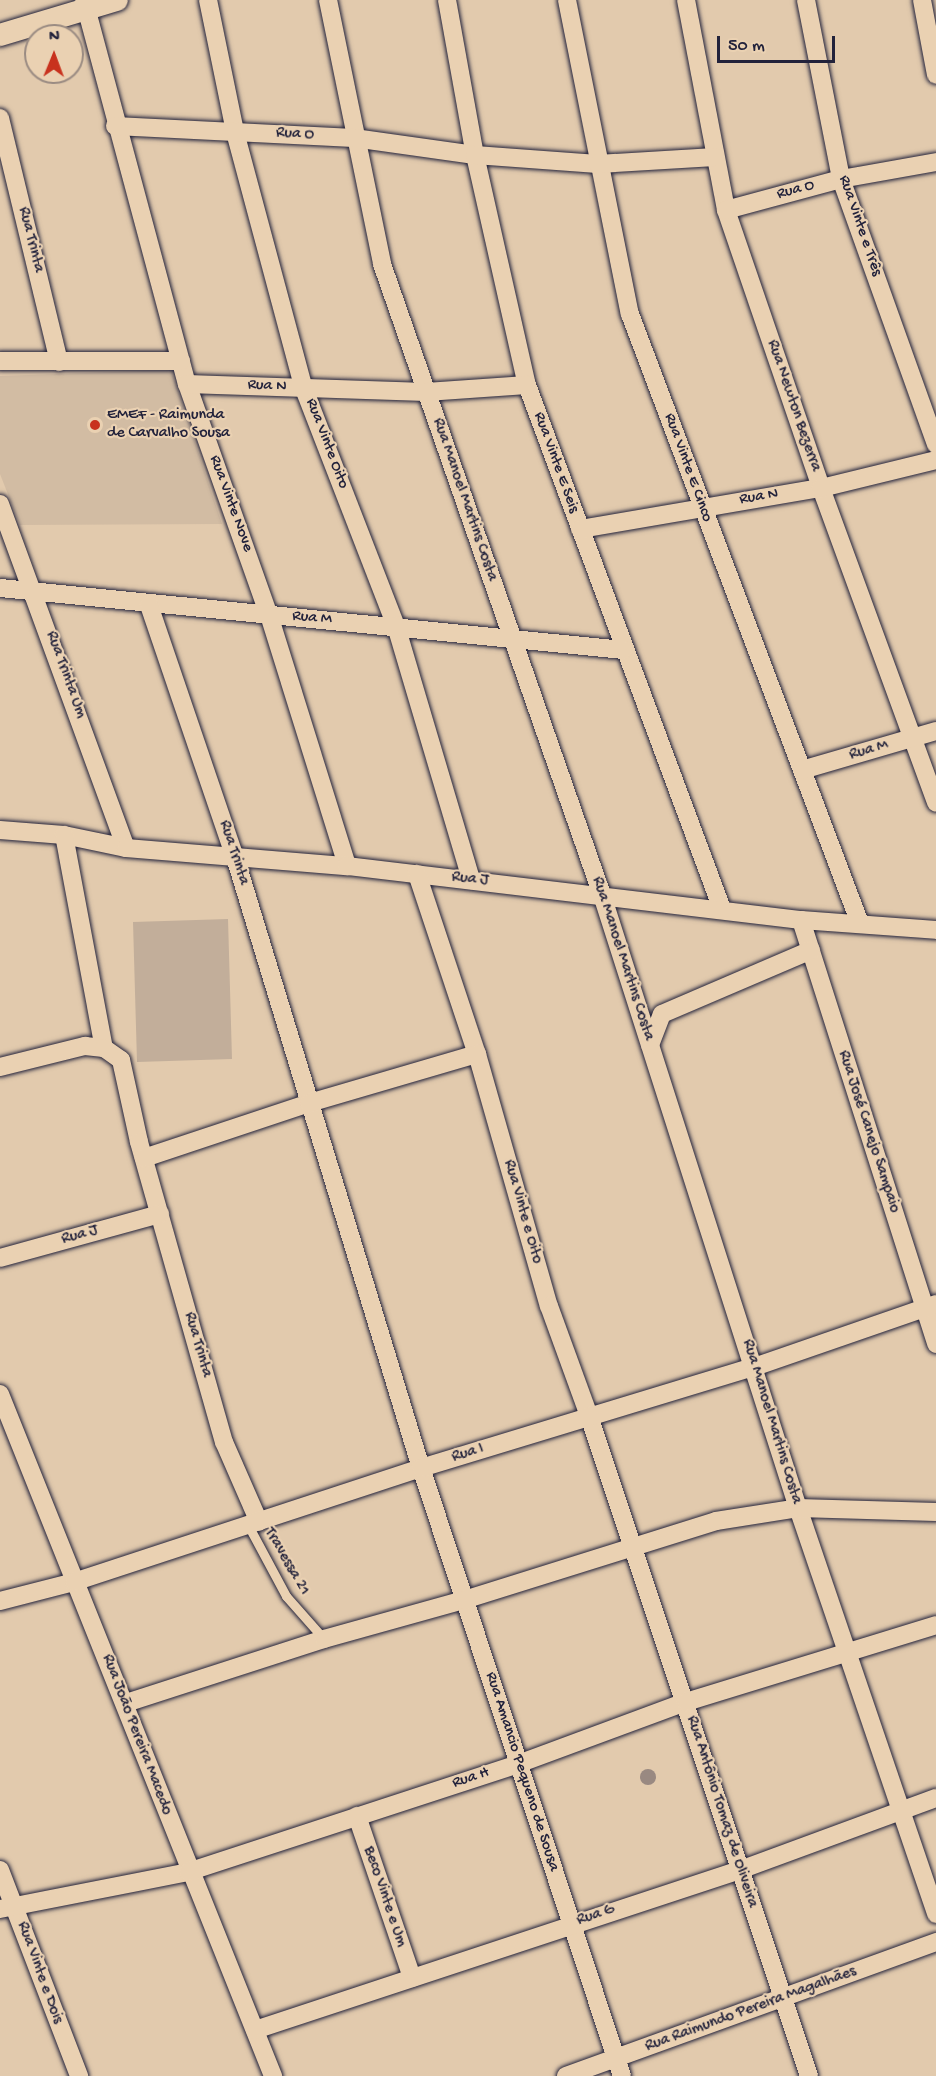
<!DOCTYPE html>
<html>
<head>
<meta charset="utf-8">
<style>
	body { margin:0 }
	#map { position:relative; width:936px; height:2076px; overflow:hidden; background:#e2caad; font-family:"Gochi Hand",sans-serif }
	div>[style] { position:absolute }
	[style*='--x'] { left:calc(var(--x)*1px); top:calc(var(--y)*1px); width:calc(var(--w)*1px); rotate:calc(var(--a)*1deg) }
	.built>* { inset:0; background:#d2bca3 }
	.green>* { inset:0; background:#c2ae9a }
	.water>* { inset:0; background:#998981 }
	.round { border-radius:50% }
	.roads { filter:drop-shadow(0 0 2px #22223b) drop-shadow(0 0 2px #22223b) }
	.service>* { height:9px; margin:-4.5px; padding:0 4.5px; transform-origin:4.5px; border-radius:4.5px; background:#ead1b2 }
	.minor>* { height:18px; margin:-9px; padding:0 9px; transform-origin:9px; border-radius:9px; background:#ead1b2 }
	.tertiary>* { height:22px; margin:-11px; padding:0 11px; transform-origin:11px; border-radius:11px; background:#ead1b2 }
	.dots>* { width:16px; height:16px; translate:-50% -50%; box-sizing:border-box; border:3px solid #ead1b2; border-radius:50% }
	span { translate:-50% -50%; white-space:nowrap; text-align:center; line-height:1.15; -webkit-text-stroke:4.5px #ead1b2; paint-order:stroke }
	.street-label { font-size:16px; color:#22223b }
	.poi-label { font-size:16px; color:#22223b }
	.left { translate:0 -50%; text-align:left }
	.north { position:absolute; left:24px; top:24px; width:60px; height:60px; box-sizing:border-box; background:#ead1b2; border:2px solid #9a8b82; border-radius:50%; rotate:1deg; font-size:16px; font-weight:700; line-height:24px; text-align:center; color:#22223b }
	.north::after { content:''; display:block; margin:auto; width:21px; height:27px; background:#c8321e; clip-path:polygon(50% 0,100% 100%,50% 72%,0 100%) }
	.scale { position:absolute; left:717px; top:36px; width:118px; height:27px; box-sizing:border-box; border:3px solid #22223b; border-top:0; padding-left:8px; font-size:18px; line-height:21px; white-space:nowrap; color:#22223b; -webkit-text-stroke:4px #ead1b2; paint-order:stroke }
</style>
</head>
<body>
<div id="map">
	<div class="built">
		<div style="clip-path:polygon(171px 370px,222px 524px,20px 525px,0 474px,0 376px)"></div>
	</div>
	<div class="green">
		<div style="clip-path:polygon(228px 919px,232px 1059px,137px 1062px,133px 922px)"></div>
	</div>
	<div class="water">
		<div class="round" style="left:640px;top:1769px;width:16px;height:16px"></div>
	</div>
	<div class="roads">
		<div class="service">
			<div style="--x:248;--y:1525;--w:81;--a:61.8"></div>
			<div style="--x:286;--y:1596;--w:57;--a:48.5"></div>
		</div>
		<div class="minor">
			<div style="--x:84;--y:0;--w:398;--a:75"></div>
			<div style="--x:187;--y:384;--w:245;--a:70.5"></div>
			<div style="--x:269;--y:615;--w:263;--a:72.7"></div>
			<div style="--x:208;--y:0;--w:135;--a:78.4"></div>
			<div style="--x:235;--y:132;--w:266;--a:75"></div>
			<div style="--x:304;--y:389;--w:254;--a:68.8"></div>
			<div style="--x:396;--y:626;--w:265;--a:73.5"></div>
			<div style="--x:328;--y:0;--w:269;--a:78.4"></div>
			<div style="--x:382;--y:264;--w:668;--a:70.78"></div>
			<div style="--x:602;--y:895;--w:644;--a:72.27"></div>
			<div style="--x:798;--y:1508;--w:429;--a:71.2"></div>
			<div style="--x:447;--y:0;--w:158;--a:79.8"></div>
			<div style="--x:475;--y:155;--w:236;--a:77.3"></div>
			<div style="--x:527;--y:385;--w:559;--a:69.59"></div>
			<div style="--x:567;--y:0;--w:320;--a:78.7"></div>
			<div style="--x:630;--y:314;--w:649;--a:69.33"></div>
			<div style="--x:686;--y:0;--w:214;--a:79.2"></div>
			<div style="--x:726;--y:210;--w:294;--a:71.1"></div>
			<div style="--x:821;--y:488;--w:335;--a:69.9"></div>
			<div style="--x:806;--y:0;--w:182;--a:78.9"></div>
			<div style="--x:841;--y:179;--w:282;--a:70.3"></div>
			<div style="--x:922;--y:0;--w:76;--a:79.4"></div>
			<div style="--x:0;--y:118;--w:251;--a:76.4"></div>
			<div style="--x:115;--y:126;--w:239;--a:2.9"></div>
			<div style="--x:354;--y:138;--w:122;--a:8"></div>
			<div style="--x:475;--y:155;--w:123;--a:4.2"></div>
			<div style="--x:598;--y:164;--w:117;--a:-3.4"></div>
			<div style="--x:726;--y:210;--w:119;--a:-15.1"></div>
			<div style="--x:841;--y:179;--w:97;--a:-10.1"></div>
			<div style="--x:0;--y:361;--w:181;--a:0"></div>
			<div style="--x:187;--y:384;--w:239;--a:1.9"></div>
			<div style="--x:426;--y:392;--w:101;--a:-4"></div>
			<div style="--x:0;--y:504;--w:366;--a:69.9"></div>
			<div style="--x:580;--y:529;--w:244;--a:-9.7"></div>
			<div style="--x:821;--y:488;--w:118;--a:-13.7"></div>
			<div style="--x:0;--y:588;--w:626;--a:5.68"></div>
			<div style="--x:149;--y:605;--w:266;--a:71.2"></div>
			<div style="--x:235;--y:857;--w:639;--a:73.07"></div>
			<div style="--x:421;--y:1468;--w:640;--a:71.71"></div>
			<div style="--x:802;--y:770;--w:140;--a:-16.2"></div>
			<div style="--x:0;--y:830;--w:64;--a:4.5"></div>
			<div style="--x:64;--y:835;--w:63;--a:11.8"></div>
			<div style="--x:126;--y:848;--w:222;--a:4.7"></div>
			<div style="--x:347;--y:866;--w:457;--a:6.8"></div>
			<div style="--x:801;--y:920;--w:135;--a:4.2"></div>
			<div style="--x:64;--y:835;--w:217;--a:79.4"></div>
			<div style="--x:417;--y:874;--w:190;--a:71.6"></div>
			<div style="--x:477;--y:1054;--w:262;--a:74.1"></div>
			<div style="--x:549;--y:1306;--w:117;--a:70"></div>
			<div style="--x:589;--y:1416;--w:696;--a:71.57"></div>
			<div style="--x:801;--y:920;--w:445;--a:72.3"></div>
			<div style="--x:650;--y:1045;--w:33;--a:-69"></div>
			<div style="--x:662;--y:1014;--w:162;--a:-23.2"></div>
			<div style="--x:0;--y:1067;--w:88;--a:-13.9"></div>
			<div style="--x:85;--y:1046;--w:19;--a:6"></div>
			<div style="--x:104;--y:1048;--w:21;--a:35"></div>
			<div style="--x:121;--y:1060;--w:84;--a:77.6"></div>
			<div style="--x:139;--y:1142;--w:312;--a:74.2"></div>
			<div style="--x:224;--y:1442;--w:87;--a:66.4"></div>
			<div style="--x:144;--y:1158;--w:174;--a:-18.4"></div>
			<div style="--x:309;--y:1103;--w:175;--a:-16.3"></div>
			<div style="--x:0;--y:1258;--w:166;--a:-15.4"></div>
			<div style="--x:0;--y:1394;--w:735;--a:68.18"></div>
			<div style="--x:0;--y:1601;--w:76;--a:-14.4"></div>
			<div style="--x:74;--y:1582;--w:365;--a:-18.2"></div>
			<div style="--x:421;--y:1468;--w:348;--a:-16.9"></div>
			<div style="--x:754;--y:1367;--w:193;--a:-19.1"></div>
			<div style="--x:126;--y:1703;--w:208;--a:-17.9"></div>
			<div style="--x:324;--y:1639;--w:145;--a:-15.6"></div>
			<div style="--x:464;--y:1600;--w:264;--a:-17.4"></div>
			<div style="--x:716;--y:1521;--w:83;--a:-9"></div>
			<div style="--x:798;--y:1508;--w:138;--a:1.7"></div>
			<div style="--x:357;--y:1816;--w:171;--a:71.2"></div>
			<div style="--x:0;--y:1870;--w:221;--a:69"></div>
			<div style="--x:0;--y:1909;--w:192;--a:-11.1"></div>
			<div style="--x:188;--y:1872;--w:347;--a:-18.1"></div>
			<div style="--x:518;--y:1764;--w:179;--a:-20.3"></div>
			<div style="--x:686;--y:1702;--w:262;--a:-17.1"></div>
			<div style="--x:255;--y:2030;--w:511;--a:-18.26"></div>
			<div style="--x:740;--y:1870;--w:209;--a:-20.2"></div>
			<div style="--x:566;--y:2076;--w:394;--a:-19.9"></div>
		</div>
		<div class="tertiary">
			<div style="--x:0;--y:35;--w:122;--a:-16.7"></div>
		</div>
	</div>
	<div class="dots">
		<div style="left:95px;top:425px;background:#c8321e"></div>
	</div>
	<div class="street-label">
		<span style="left:295px;top:135px;rotate:3deg">Rua O</span>
		<span style="left:796px;top:191px;rotate:-15deg">Rua O</span>
		<span style="left:859px;top:226px;rotate:71deg">Rua Vinte e Três</span>
		<span style="left:30px;top:240px;rotate:76deg">Rua Trinta</span>
		<span style="left:267px;top:387px;rotate:3deg">Rua N</span>
		<span style="left:793px;top:406px;rotate:71deg">Rua Newton Bezerra</span>
		<span style="left:326px;top:444px;rotate:69deg">Rua Vinte Oito</span>
		<span style="left:555px;top:463px;rotate:70deg">Rua Vinte E Seis</span>
		<span style="left:687px;top:468px;rotate:70deg">Rua Vinte E Cinco</span>
		<span style="left:759px;top:498px;rotate:-9deg">Rua N</span>
		<span style="left:464px;top:500px;rotate:71deg">Rua Manoel Martins Costa</span>
		<span style="left:230px;top:504px;rotate:70deg">Rua Vinte Nove</span>
		<span style="left:312px;top:619px;rotate:5deg">Rua M</span>
		<span style="left:65px;top:675px;rotate:70deg">Rua Trinta Um</span>
		<span style="left:869px;top:751px;rotate:-16deg">Rua M</span>
		<span style="left:233px;top:853px;rotate:72deg">Rua Trinta</span>
		<span style="left:470px;top:880px;rotate:6deg">Rua J</span>
		<span style="left:622px;top:959px;rotate:72deg">Rua Manoel Martins Costa</span>
		<span style="left:868px;top:1132px;rotate:72deg">Rua José Canejo Sampaio</span>
		<span style="left:522px;top:1212px;rotate:74deg">Rua Vinte e Oito</span>
		<span style="left:80px;top:1236px;rotate:-15deg">Rua J</span>
		<span style="left:197px;top:1345px;rotate:74deg">Rua Trinta</span>
		<span style="left:771px;top:1422px;rotate:73deg">Rua Manoel Martins Costa</span>
		<span style="left:468px;top:1454px;rotate:-17deg">Rua I</span>
		<span style="left:286px;top:1562px;rotate:60deg">Travessa 21</span>
		<span style="left:136px;top:1735px;rotate:69deg">Rua João Pereira Macedo</span>
		<span style="left:521px;top:1772px;rotate:72deg">Rua Amancio Pequeno de Sousa</span>
		<span style="left:471px;top:1779px;rotate:-18deg">Rua H</span>
		<span style="left:721px;top:1812px;rotate:72deg">Rua Antônio Tomaz de Oliveira</span>
		<span style="left:384px;top:1897px;rotate:71deg">Beco Vinte e Um</span>
		<span style="left:596px;top:1916px;rotate:-18deg">Rua G</span>
		<span style="left:39px;top:1973px;rotate:70deg">Rua Vinte e Dois</span>
		<span style="left:751px;top:2010px;rotate:-20deg">Rua Raimundo Pereira Magalhães</span>
	</div>
	<div class="poi-label">
		<span class="left" style="left:107px;top:425px">EMEF - Raimunda<br>de Carvalho Sousa</span>
	</div>
	<div class="north">N</div>
	<div class="scale">50 m</div>
</div>
</body>
</html>
